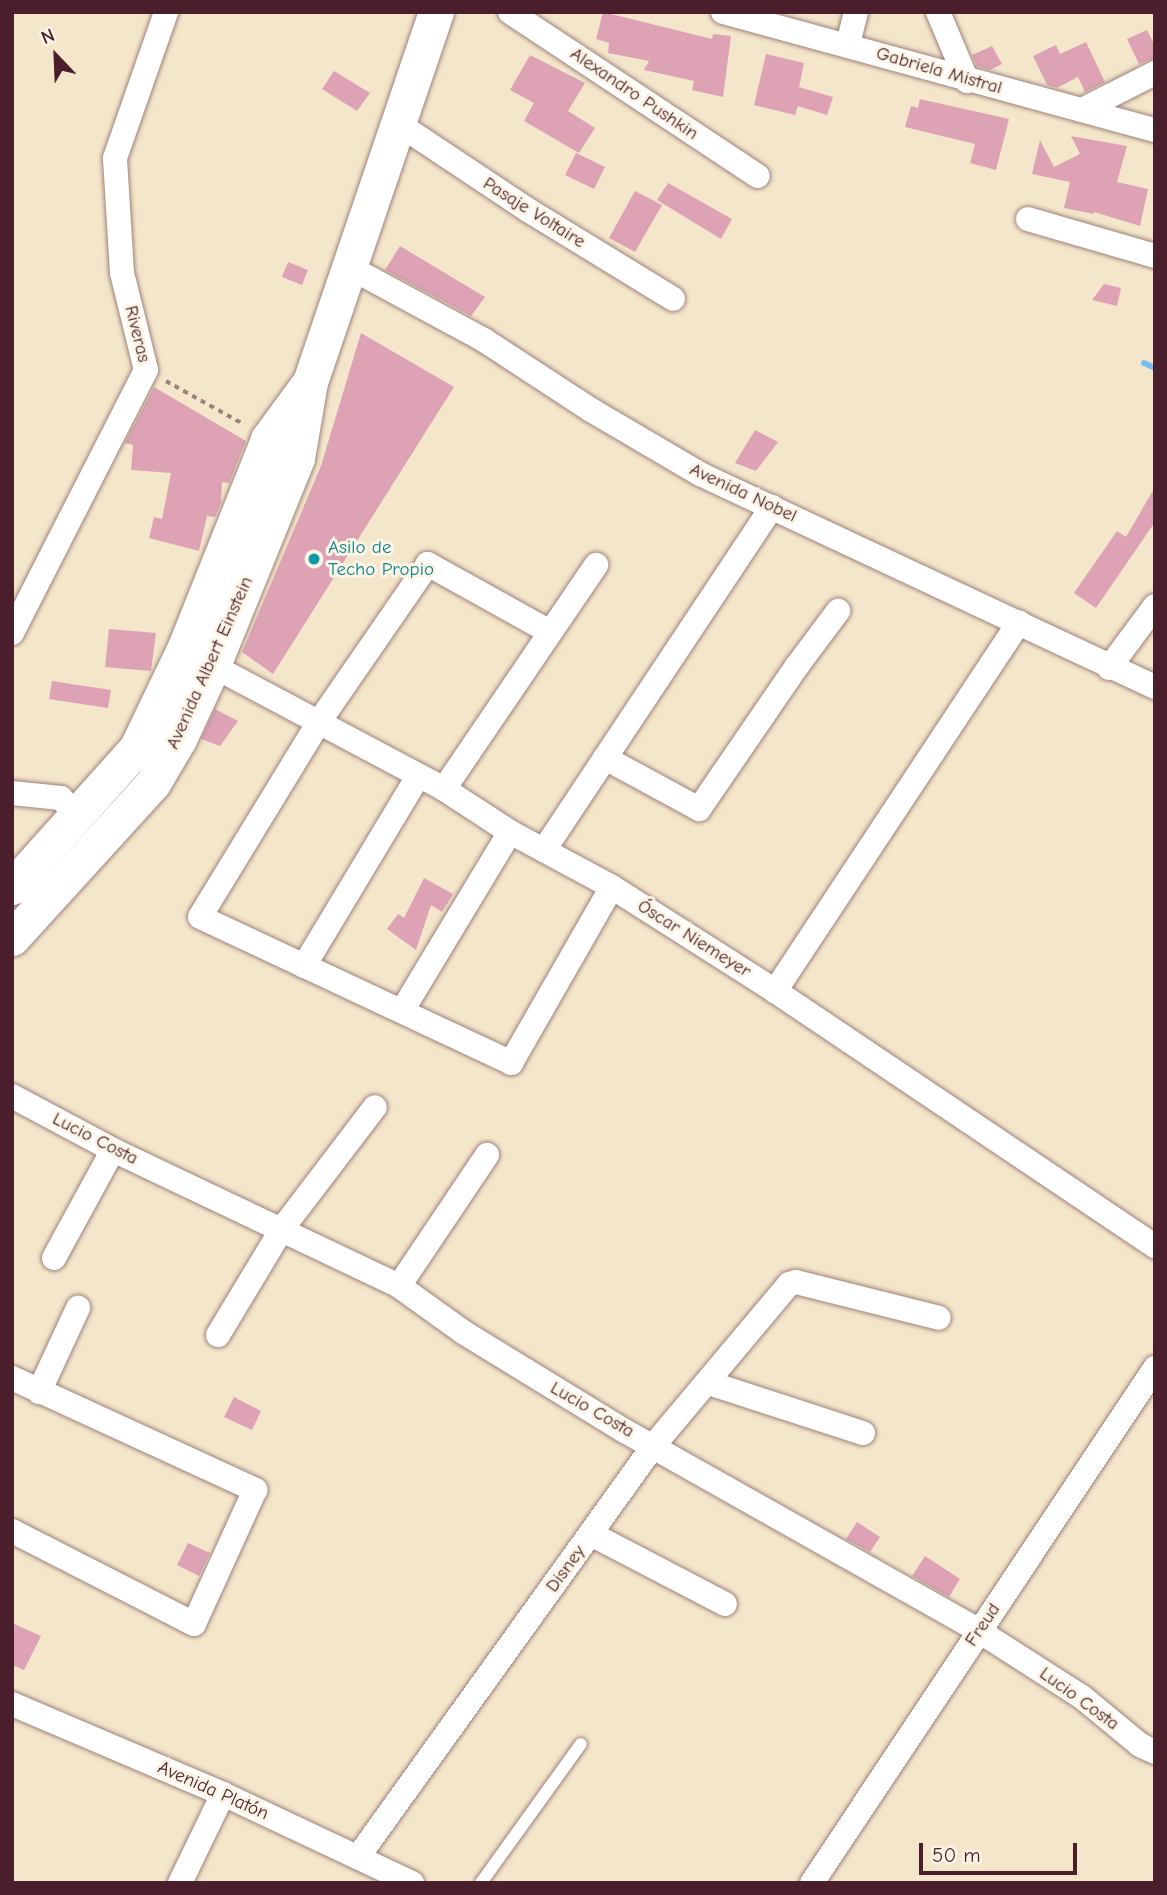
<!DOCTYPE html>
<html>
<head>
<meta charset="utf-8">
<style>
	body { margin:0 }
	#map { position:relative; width:1167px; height:1895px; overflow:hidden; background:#f4e6cb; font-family:"Comic Neue",sans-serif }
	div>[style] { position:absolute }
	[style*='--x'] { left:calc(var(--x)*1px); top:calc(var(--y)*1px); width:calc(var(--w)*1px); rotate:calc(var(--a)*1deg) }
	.stream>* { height:6px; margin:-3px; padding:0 3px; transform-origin:3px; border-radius:3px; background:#79bff0 }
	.building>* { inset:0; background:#dda3b5 }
	.path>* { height:3.5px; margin-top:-1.75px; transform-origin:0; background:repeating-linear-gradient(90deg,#9f827b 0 5px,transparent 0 10px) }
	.roads { filter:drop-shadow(0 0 2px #9f827b) drop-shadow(0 0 2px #9f827b) }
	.lane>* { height:12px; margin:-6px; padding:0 6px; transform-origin:6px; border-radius:6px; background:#fff }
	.street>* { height:24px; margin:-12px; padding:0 12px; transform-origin:12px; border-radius:12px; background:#fff }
	.secondary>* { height:35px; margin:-17.5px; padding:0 17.5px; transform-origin:17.5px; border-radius:17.5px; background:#fff }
	.dots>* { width:19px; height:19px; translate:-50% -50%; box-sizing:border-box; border:4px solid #fcf5e5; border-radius:50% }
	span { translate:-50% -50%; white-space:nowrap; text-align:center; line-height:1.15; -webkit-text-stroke:6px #fcf5e5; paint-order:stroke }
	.street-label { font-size:19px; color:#4a1f2b }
	.culture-label { font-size:19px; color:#0d838f }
	.left { translate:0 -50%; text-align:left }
	.frame { position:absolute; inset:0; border:14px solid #4a1f2b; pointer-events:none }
	.north { position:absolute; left:21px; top:21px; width:70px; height:70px; -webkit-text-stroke:5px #fcf5e5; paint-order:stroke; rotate:337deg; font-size:19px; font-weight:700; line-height:28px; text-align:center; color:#4a1f2b }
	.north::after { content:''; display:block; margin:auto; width:24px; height:32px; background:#4a1f2b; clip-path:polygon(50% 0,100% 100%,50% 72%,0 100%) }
	.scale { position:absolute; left:919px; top:1843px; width:158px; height:32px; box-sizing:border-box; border:4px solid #4a1f2b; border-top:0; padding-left:9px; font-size:21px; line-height:24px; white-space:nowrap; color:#4a1f2b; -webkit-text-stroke:5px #fcf5e5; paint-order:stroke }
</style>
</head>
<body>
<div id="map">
	<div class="stream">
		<div style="--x:1144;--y:363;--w:12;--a:24"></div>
	</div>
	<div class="building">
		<div style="clip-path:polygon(603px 12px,712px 39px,713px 34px,731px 36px,723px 97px,692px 90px,694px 81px,644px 70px,649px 61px,608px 53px,609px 43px,596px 39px)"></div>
		<div style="clip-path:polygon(1147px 30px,1155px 46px,1155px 58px,1139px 64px,1127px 39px)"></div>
		<div style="clip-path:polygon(1086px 42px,1105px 82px,1085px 92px,1078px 77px,1057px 88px,1047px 85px,1033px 56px,1056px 45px,1060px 54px)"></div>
		<div style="clip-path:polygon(992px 46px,1002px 64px,990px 70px,977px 66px,972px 55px)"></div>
		<div style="clip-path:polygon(766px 54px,804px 63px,799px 87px,833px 97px,827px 115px,798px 106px,795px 115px,754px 105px)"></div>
		<div style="clip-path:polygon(530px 55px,585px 83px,568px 111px,595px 128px,579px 153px,524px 121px,534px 103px,510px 90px)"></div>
		<div style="clip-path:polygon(334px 71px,370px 93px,357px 111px,322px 89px)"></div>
		<div style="clip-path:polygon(920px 99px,1009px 119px,996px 170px,970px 163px,975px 144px,905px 127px,911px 106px,918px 108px)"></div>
		<div style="clip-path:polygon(1071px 136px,1127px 146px,1117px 182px,1148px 189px,1140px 226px,1094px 212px,1094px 214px,1064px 208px,1070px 182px,1032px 174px,1040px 140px,1054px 167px,1080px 154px)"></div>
		<div style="clip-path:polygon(576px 153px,605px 167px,594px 189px,565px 175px)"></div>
		<div style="clip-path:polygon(668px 183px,732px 219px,721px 239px,657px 200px)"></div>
		<div style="clip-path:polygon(635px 191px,662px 205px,635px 252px,609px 238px)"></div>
		<div style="clip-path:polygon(400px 246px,485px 297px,471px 316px,385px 270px)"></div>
		<div style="clip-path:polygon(288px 262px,308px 270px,302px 285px,282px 277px)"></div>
		<div style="clip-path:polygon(1104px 284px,1121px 288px,1117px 306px,1092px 300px)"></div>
		<div style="clip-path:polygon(361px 333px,454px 387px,273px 674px,242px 652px,321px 466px)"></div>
		<div style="clip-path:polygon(154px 387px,246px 441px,229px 483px,222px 482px,221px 503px,215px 517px,207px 516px,199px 551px,149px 538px,154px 517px,162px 519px,171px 473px,131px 470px,133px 445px,125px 443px)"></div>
		<div style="clip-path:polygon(755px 430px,778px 442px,756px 471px,735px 463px)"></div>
		<div style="clip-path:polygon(1155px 487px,1155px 522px,1096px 608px,1074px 593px,1117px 531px,1126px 537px)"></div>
		<div style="clip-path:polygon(109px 629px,156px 633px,151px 671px,105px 667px)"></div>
		<div style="clip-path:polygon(52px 681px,111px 690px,108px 708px,49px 699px)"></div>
		<div style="clip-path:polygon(215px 709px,238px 721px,220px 746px,201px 739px)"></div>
		<div style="clip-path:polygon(424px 878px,453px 894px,442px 912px,431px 905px,416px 950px,387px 929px,398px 914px,404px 918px)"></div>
		<div style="clip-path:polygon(234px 1397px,261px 1411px,252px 1430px,224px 1417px)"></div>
		<div style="clip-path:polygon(857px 1522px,880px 1537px,870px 1552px,846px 1539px)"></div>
		<div style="clip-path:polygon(188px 1543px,210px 1553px,199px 1576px,177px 1565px)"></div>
		<div style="clip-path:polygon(925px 1556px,960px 1579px,949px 1597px,912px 1576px)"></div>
		<div style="clip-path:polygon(12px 1623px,41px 1636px,24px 1670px,12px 1665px)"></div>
	</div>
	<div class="path">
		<div style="--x:166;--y:381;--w:90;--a:29.1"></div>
	</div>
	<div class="roads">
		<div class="lane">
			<div style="--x:481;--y:1883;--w:171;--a:-54.3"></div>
		</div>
		<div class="street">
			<div style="--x:510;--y:12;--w:297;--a:33.5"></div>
			<div style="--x:723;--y:12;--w:448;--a:15.3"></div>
			<div style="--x:938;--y:12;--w:75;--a:67.2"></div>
			<div style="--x:848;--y:44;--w:33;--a:-76"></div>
			<div style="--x:1082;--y:110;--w:82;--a:-26.9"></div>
			<div style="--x:397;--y:123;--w:157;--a:33.6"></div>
			<div style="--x:528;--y:210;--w:170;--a:31.5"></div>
			<div style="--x:1028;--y:219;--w:132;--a:16.2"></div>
			<div style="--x:349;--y:267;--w:153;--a:28.4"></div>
			<div style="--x:484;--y:340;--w:128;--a:33.2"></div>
			<div style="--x:591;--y:410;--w:126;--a:30.4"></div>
			<div style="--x:700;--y:474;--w:502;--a:25.09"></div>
			<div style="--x:550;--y:632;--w:140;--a:-150.9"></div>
			<div style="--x:428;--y:564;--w:192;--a:124.6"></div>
			<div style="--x:319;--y:722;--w:228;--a:121.4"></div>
			<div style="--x:200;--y:917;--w:344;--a:25.1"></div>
			<div style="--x:511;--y:1063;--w:203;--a:-60.2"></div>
			<div style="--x:12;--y:633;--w:295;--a:-63"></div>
			<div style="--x:146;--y:370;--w:100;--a:-103.9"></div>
			<div style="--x:122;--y:273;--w:115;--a:-93.5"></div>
			<div style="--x:115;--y:158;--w:155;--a:-70.7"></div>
			<div style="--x:213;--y:666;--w:262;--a:28"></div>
			<div style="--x:444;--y:789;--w:79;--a:33.1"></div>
			<div style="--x:510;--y:832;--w:116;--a:28.3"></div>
			<div style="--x:612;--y:887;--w:193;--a:32.5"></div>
			<div style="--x:775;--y:991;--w:458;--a:33.9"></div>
			<div style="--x:1109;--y:668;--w:77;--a:-53.4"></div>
			<div style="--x:605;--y:758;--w:107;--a:28.5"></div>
			<div style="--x:699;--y:809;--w:173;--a:-55.6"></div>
			<div style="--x:797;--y:666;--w:69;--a:-53.3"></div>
			<div style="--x:444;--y:789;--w:271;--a:-55.8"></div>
			<div style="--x:12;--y:793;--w:49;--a:5.8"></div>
			<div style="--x:61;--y:798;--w:24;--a:48"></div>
			<div style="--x:544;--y:850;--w:412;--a:-56.4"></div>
			<div style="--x:304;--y:966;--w:222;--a:-59"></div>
			<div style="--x:775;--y:991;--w:442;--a:-56.5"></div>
			<div style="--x:402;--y:1011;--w:209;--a:-58.9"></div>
			<div style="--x:12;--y:1096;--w:115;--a:28.1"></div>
			<div style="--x:113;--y:1150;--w:317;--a:25.4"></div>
			<div style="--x:399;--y:1286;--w:79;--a:35.7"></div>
			<div style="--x:463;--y:1332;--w:188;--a:31.5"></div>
			<div style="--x:623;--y:1430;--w:409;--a:29.4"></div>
			<div style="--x:979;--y:1631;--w:122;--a:32.7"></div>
			<div style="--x:1082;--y:1697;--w:75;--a:39.6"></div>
			<div style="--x:1140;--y:1745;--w:17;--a:25"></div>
			<div style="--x:54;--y:1258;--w:123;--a:-61.4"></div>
			<div style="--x:399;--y:1286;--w:158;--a:-56.1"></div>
			<div style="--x:218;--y:1335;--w:124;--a:-58.9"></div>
			<div style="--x:282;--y:1229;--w:153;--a:-52.7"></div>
			<div style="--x:12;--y:1378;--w:268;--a:24.7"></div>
			<div style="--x:255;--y:1490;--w:147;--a:114.5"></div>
			<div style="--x:194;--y:1624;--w:204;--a:-152.9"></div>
			<div style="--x:709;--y:1383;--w:162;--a:18"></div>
			<div style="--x:39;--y:1392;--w:93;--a:-65.1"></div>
			<div style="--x:591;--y:1534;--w:151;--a:27.6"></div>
			<div style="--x:12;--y:1704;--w:229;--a:23.1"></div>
			<div style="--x:223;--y:1794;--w:209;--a:25.2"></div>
			<div style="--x:358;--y:1857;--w:507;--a:-54.3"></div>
			<div style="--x:654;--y:1445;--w:210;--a:-50"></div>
			<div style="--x:789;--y:1284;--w:7;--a:-16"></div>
			<div style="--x:796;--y:1282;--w:147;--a:14.1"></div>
			<div style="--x:180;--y:1883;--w:99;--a:-64.2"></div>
			<div style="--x:812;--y:1883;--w:619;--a:-56.34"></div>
		</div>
		<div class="secondary">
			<div style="--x:12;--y:887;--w:186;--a:-48.1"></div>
			<div style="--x:136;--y:749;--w:113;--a:-64.3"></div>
			<div style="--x:185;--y:647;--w:224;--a:-68.2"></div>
			<div style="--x:268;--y:439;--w:64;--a:-53.8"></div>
			<div style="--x:12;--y:938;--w:210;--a:-47.7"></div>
			<div style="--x:153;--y:783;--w:51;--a:-59.4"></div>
			<div style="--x:179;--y:739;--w:76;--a:-65.1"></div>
			<div style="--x:211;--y:670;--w:229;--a:-67.9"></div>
			<div style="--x:297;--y:458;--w:77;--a:-80.3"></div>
			<div style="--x:310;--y:382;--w:391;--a:-71.2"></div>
		</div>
	</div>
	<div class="dots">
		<div style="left:314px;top:559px;background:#0f9aa8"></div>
	</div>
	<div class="street-label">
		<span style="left:939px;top:71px;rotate:16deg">Gabriela Mistral</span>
		<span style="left:634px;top:94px;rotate:34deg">Alexandro Pushkin</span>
		<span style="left:534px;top:213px;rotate:32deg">Pasaje Voltaire</span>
		<span style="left:137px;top:334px;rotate:76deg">Riveras</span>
		<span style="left:743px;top:493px;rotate:25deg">Avenida Nobel</span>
		<span style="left:210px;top:663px;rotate:-66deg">Avenida Albert Einstein</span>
		<span style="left:694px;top:939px;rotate:32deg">Óscar Niemeyer</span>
		<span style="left:95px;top:1139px;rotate:27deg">Lucio Costa</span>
		<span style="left:592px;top:1410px;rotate:30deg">Lucio Costa</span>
		<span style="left:566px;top:1569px;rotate:-54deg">Disney</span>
		<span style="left:983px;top:1625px;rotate:-56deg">Freud</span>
		<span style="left:1079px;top:1699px;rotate:36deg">Lucio Costa</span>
		<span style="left:213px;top:1791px;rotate:24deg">Avenida Platón</span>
	</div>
	<div class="culture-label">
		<span class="left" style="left:328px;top:559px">Asilo de<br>Techo Propio</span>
	</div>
	<div class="frame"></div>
	<div class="north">N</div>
	<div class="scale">50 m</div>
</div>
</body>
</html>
